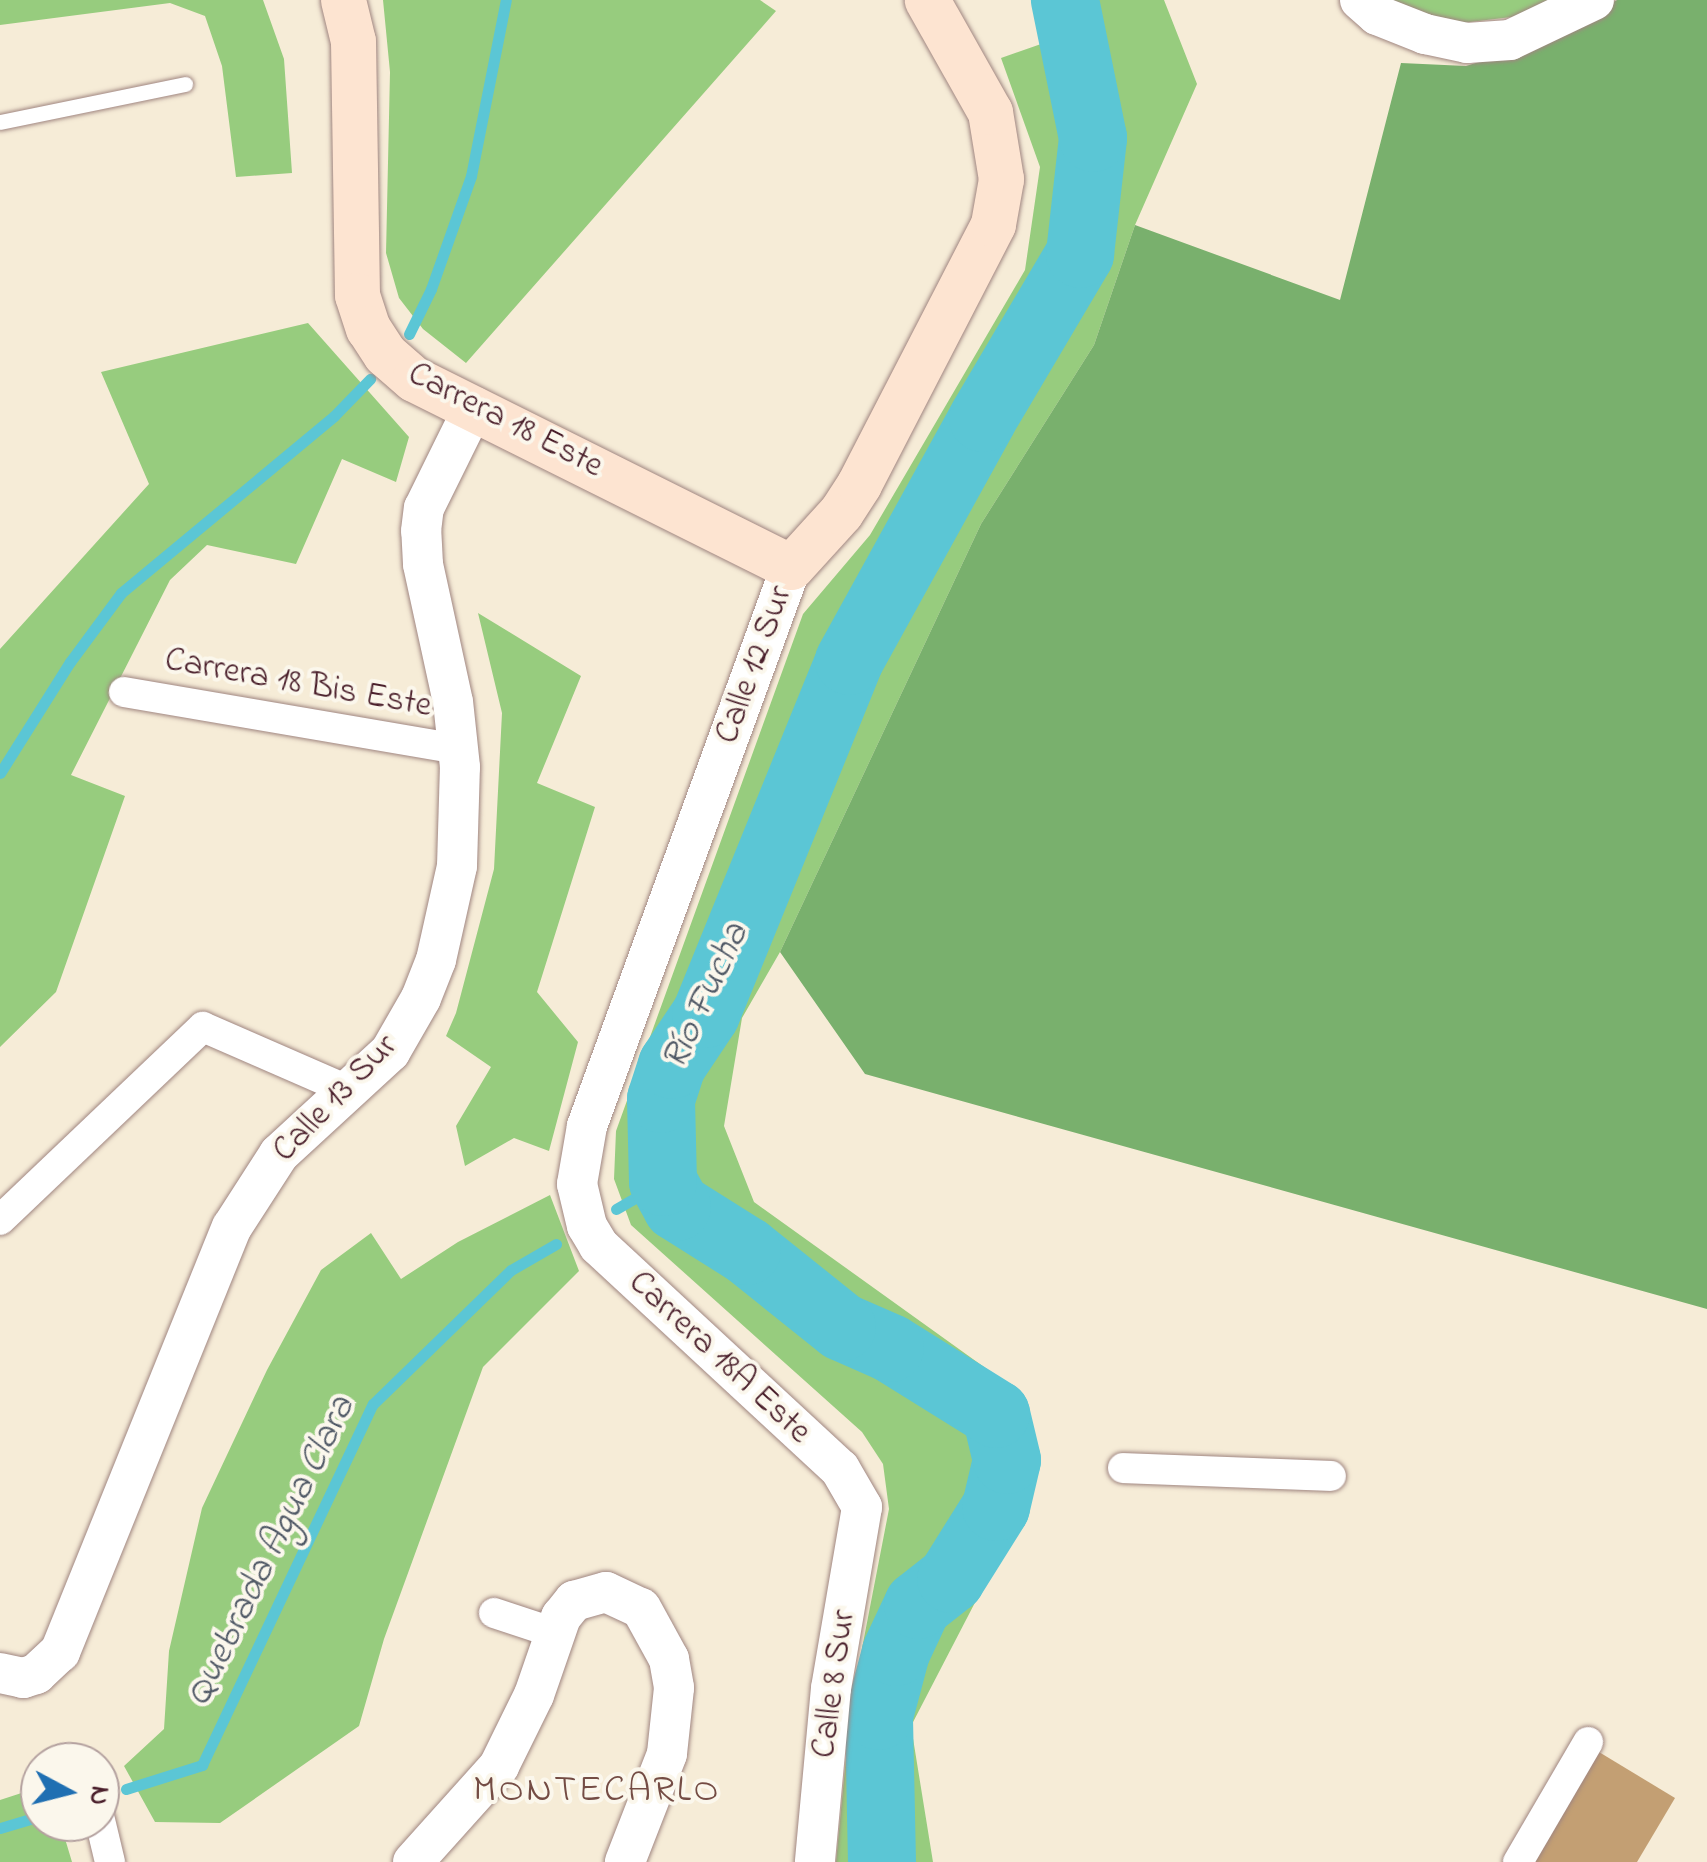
<!DOCTYPE html>
<html>
<head>
<meta charset="utf-8">
<style>
	body { margin:0 }
	#map { position:relative; width:1707px; height:1862px; overflow:hidden; background:#f6ecd7; font-family:"Indie Flower",sans-serif }
	div>[style] { position:absolute }
	[style*='--x'] { left:calc(var(--x)*1px); top:calc(var(--y)*1px); width:calc(var(--w)*1px); rotate:calc(var(--a)*1deg) }
	.green>* { inset:0; background:#97cc7e }
	.forest>* { inset:0; background:#79b06d }
	.stream>* { height:11px; margin:-5.5px; padding:0 5.5px; transform-origin:5.5px; border-radius:5.5px; background:#5bc6d5 }
	.river>* { height:68px; margin:-34px; padding:0 34px; transform-origin:34px; border-radius:34px; background:#5bc6d5 }
	.building>* { inset:0; background:#c39f73 }
	.roads { filter:drop-shadow(0 0 2px #a08681) drop-shadow(0 0 2px #a08681) }
	.service>* { height:15px; margin:-7.5px; padding:0 7.5px; transform-origin:7.5px; border-radius:7.5px; background:#fff }
	.minor>* { height:30px; margin:-15px; padding:0 15px; transform-origin:15px; border-radius:15px; background:#fff }
	.tertiary>* { height:40px; margin:-20px; padding:0 20px; transform-origin:20px; border-radius:20px; background:#fff }
	.secondary>* { height:45px; margin:-22.5px; padding:0 22.5px; transform-origin:22.5px; border-radius:22.5px; background:#fde4d1 }
	span { translate:-50% -50%; white-space:nowrap; text-align:center; line-height:1.15; -webkit-text-stroke:8px #fbf7ec; paint-order:stroke }
	.street-label { font-size:35px; color:#4a1f2b }
	.water-label { font-size:38px; color:#505966; font-style:italic }
	.neighbourhood-label { font-size:38px; color:#744c44; letter-spacing:2.5px }
	.north { position:absolute; left:20px; top:1742px; width:100px; height:100px; box-sizing:border-box; background:#fbf7ec; border:2px solid #b4a19f; border-radius:50%; rotate:97deg; font-size:28px; font-weight:700; line-height:40px; text-align:center; color:#4a1f2b }
	.north::after { content:''; display:block; margin:auto; width:35px; height:45px; background:#1f6fb2; clip-path:polygon(50% 0,100% 100%,50% 72%,0 100%) }
</style>
</head>
<body>
<div id="map">
	<div class="green">
		<div style="clip-path:polygon(0 0,263px 0,284px 59px,292px 173px,236px 177px,222px 66px,205px 16px,170px 3px,0 25px)"></div>
		<div style="clip-path:polygon(383px 0,760px 0,776px 11px,466px 363px,423px 329px,399px 298px,386px 253px,390px 72px)"></div>
		<div style="clip-path:polygon(1039px 0,1164px 0,1197px 84px,1135px 225px,1094px 345px,981px 524px,780px 952px,742px 1018px,724px 1126px,754px 1202px,991px 1372px,1034px 1466px,995px 1564px,911px 1726px,933px 1862px,836px 1862px,851px 1705px,889px 1509px,883px 1464px,862px 1432px,631px 1225px,614px 1179px,616px 1131px,803px 614px,870px 535px,1025px 270px,1040px 167px,1001px 58px,1041px 44px)"></div>
		<div style="clip-path:polygon(1392px 0,1549px 0,1520px 16px,1453px 24px)"></div>
		<div style="clip-path:polygon(308px 323px,409px 437px,396px 482px,342px 459px,296px 564px,207px 545px,170px 580px,71px 775px,125px 796px,56px 992px,0 1047px,0 649px,149px 484px,101px 372px)"></div>
		<div style="clip-path:polygon(478px 613px,581px 676px,537px 783px,595px 807px,537px 992px,578px 1042px,549px 1151px,514px 1138px,465px 1166px,456px 1126px,491px 1067px,446px 1036px,456px 1013px,494px 869px,502px 713px)"></div>
		<div style="clip-path:polygon(550px 1195px,579px 1271px,483px 1367px,384px 1639px,359px 1726px,220px 1823px,155px 1822px,124px 1766px,164px 1729px,169px 1651px,202px 1508px,267px 1370px,321px 1270px,371px 1233px,401px 1279px,458px 1242px)"></div>
		<div style="clip-path:polygon(40px 1787px,40px 1822px,60px 1822px,72px 1862px,0 1862px,0 1800px)"></div>
	</div>
	<div class="forest">
		<div style="clip-path:polygon(1617px 0,1707px 0,1707px 1309px,865px 1074px,780px 952px,981px 524px,1094px 345px,1135px 225px,1340px 300px,1401px 63px,1466px 66px,1544px 42px)"></div>
	</div>
	<div class="stream">
		<div style="--x:409;--y:334;--w:50;--a:-63.9"></div>
		<div style="--x:431;--y:289;--w:120;--a:-70.5"></div>
		<div style="--x:471;--y:176;--w:179;--a:-78.8"></div>
		<div style="--x:0;--y:773;--w:131;--a:-57.8"></div>
		<div style="--x:70;--y:662;--w:86;--a:-53.5"></div>
		<div style="--x:121;--y:593;--w:277;--a:-39.7"></div>
		<div style="--x:334;--y:416;--w:52;--a:-45.8"></div>
		<div style="--x:616;--y:1209;--w:54;--a:-29.9"></div>
		<div style="--x:126;--y:1789;--w:80;--a:-17.5"></div>
		<div style="--x:202;--y:1765;--w:399;--a:-64.7"></div>
		<div style="--x:373;--y:1404;--w:192;--a:-44.2"></div>
		<div style="--x:511;--y:1270;--w:52;--a:-30"></div>
		<div style="--x:0;--y:1828;--w:42;--a:-16.7"></div>
	</div>
	<div class="river">
		<div style="--x:882;--y:1862;--w:146;--a:-91.2"></div>
		<div style="--x:879;--y:1716;--w:66;--a:-75.1"></div>
		<div style="--x:896;--y:1652;--w:52;--a:-64.9"></div>
		<div style="--x:918;--y:1605;--w:42;--a:-38.2"></div>
		<div style="--x:951;--y:1579;--w:85;--a:-58"></div>
		<div style="--x:996;--y:1507;--w:48;--a:-76.8"></div>
		<div style="--x:1007;--y:1460;--w:47;--a:-103.4"></div>
		<div style="--x:996;--y:1414;--w:125;--a:-148.1"></div>
		<div style="--x:890;--y:1348;--w:52;--a:-156.4"></div>
		<div style="--x:842;--y:1327;--w:122;--a:-141.3"></div>
		<div style="--x:747;--y:1251;--w:83;--a:-147.8"></div>
		<div style="--x:677;--y:1207;--w:29;--a:-119"></div>
		<div style="--x:663;--y:1182;--w:83;--a:-91.4"></div>
		<div style="--x:661;--y:1099;--w:36;--a:-72"></div>
		<div style="--x:672;--y:1065;--w:61;--a:-56.3"></div>
		<div style="--x:706;--y:1014;--w:381;--a:-67.9"></div>
		<div style="--x:849;--y:661;--w:277;--a:-61.1"></div>
		<div style="--x:983;--y:418;--w:191;--a:-59.4"></div>
		<div style="--x:1080;--y:254;--w:117;--a:-83.6"></div>
		<div style="--x:1093;--y:138;--w:141;--a:-101.5"></div>
	</div>
	<div class="building">
		<div style="clip-path:polygon(1594px 1749px,1675px 1798px,1637px 1862px,1528px 1862px)"></div>
	</div>
	<div class="roads">
		<div class="service">
			<div style="--x:0;--y:122;--w:189;--a:-11.6"></div>
		</div>
		<div class="minor">
			<div style="--x:124;--y:692;--w:340;--a:9.7"></div>
			<div style="--x:0;--y:1220;--w:280;--a:-43.6"></div>
			<div style="--x:203;--y:1027;--w:157;--a:23.6"></div>
			<div style="--x:1123;--y:1468;--w:208;--a:2.2"></div>
			<div style="--x:494;--y:1613;--w:64;--a:18.2"></div>
			<div style="--x:100;--y:1820;--w:43;--a:76.6"></div>
			<div style="--x:1518;--y:1862;--w:139;--a:-59.7"></div>
		</div>
		<div class="tertiary">
			<div style="--x:1360;--y:0;--w:23;--a:41"></div>
			<div style="--x:1377;--y:15;--w:52;--a:21.6"></div>
			<div style="--x:1425;--y:34;--w:43;--a:12.1"></div>
			<div style="--x:1467;--y:43;--w:43;--a:-4"></div>
			<div style="--x:1510;--y:40;--w:93;--a:-25.5"></div>
			<div style="--x:791;--y:567;--w:595;--a:110.05"></div>
			<div style="--x:587;--y:1126;--w:59;--a:99.8"></div>
			<div style="--x:577;--y:1184;--w:43;--a:76.6"></div>
			<div style="--x:587;--y:1226;--w:23;--a:59"></div>
			<div style="--x:599;--y:1246;--w:328;--a:42.8"></div>
			<div style="--x:840;--y:1469;--w:44;--a:59.9"></div>
			<div style="--x:862;--y:1507;--w:184;--a:99.7"></div>
			<div style="--x:831;--y:1688;--w:175;--a:95.3"></div>
			<div style="--x:0;--y:1673;--w:24;--a:12"></div>
			<div style="--x:23;--y:1678;--w:14;--a:-17"></div>
			<div style="--x:36;--y:1674;--w:33;--a:-43"></div>
			<div style="--x:60;--y:1652;--w:458;--a:-68"></div>
			<div style="--x:232;--y:1227;--w:87;--a:-57.2"></div>
			<div style="--x:279;--y:1154;--w:151;--a:-42.6"></div>
			<div style="--x:390;--y:1052;--w:62;--a:-60.1"></div>
			<div style="--x:421;--y:998;--w:41;--a:-68.5"></div>
			<div style="--x:436;--y:960;--w:96;--a:-77.4"></div>
			<div style="--x:457;--y:866;--w:99;--a:-88.3"></div>
			<div style="--x:460;--y:767;--w:65;--a:-96.1"></div>
			<div style="--x:453;--y:702;--w:141;--a:-102.3"></div>
			<div style="--x:423;--y:564;--w:33;--a:-93"></div>
			<div style="--x:421;--y:531;--w:23;--a:-83"></div>
			<div style="--x:424;--y:508;--w:113;--a:-63.7"></div>
			<div style="--x:413;--y:1862;--w:129;--a:-48.1"></div>
			<div style="--x:499;--y:1766;--w:79;--a:-63.8"></div>
			<div style="--x:534;--y:1695;--w:83;--a:-70.9"></div>
			<div style="--x:561;--y:1617;--w:21;--a:-51"></div>
			<div style="--x:574;--y:1601;--w:33;--a:-16"></div>
			<div style="--x:606;--y:1592;--w:38;--a:25"></div>
			<div style="--x:641;--y:1608;--w:58;--a:61.2"></div>
			<div style="--x:669;--y:1659;--w:29;--a:80"></div>
			<div style="--x:674;--y:1688;--w:66;--a:96.1"></div>
			<div style="--x:667;--y:1754;--w:116;--a:111.3"></div>
		</div>
		<div class="secondary">
			<div style="--x:343;--y:0;--w:42;--a:76.3"></div>
			<div style="--x:353;--y:41;--w:254;--a:89.1"></div>
			<div style="--x:357;--y:295;--w:35;--a:72"></div>
			<div style="--x:368;--y:328;--w:31;--a:57"></div>
			<div style="--x:385;--y:354;--w:38;--a:41"></div>
			<div style="--x:414;--y:379;--w:421;--a:26.5"></div>
			<div style="--x:791;--y:567;--w:74;--a:-47.7"></div>
			<div style="--x:841;--y:512;--w:33;--a:-57"></div>
			<div style="--x:859;--y:484;--w:292;--a:-62.7"></div>
			<div style="--x:993;--y:224;--w:46;--a:-79.9"></div>
			<div style="--x:1001;--y:179;--w:68;--a:-99.3"></div>
			<div style="--x:990;--y:112;--w:129;--a:-119.4"></div>
		</div>
	</div>
	<div class="street-label">
		<span style="left:505px;top:421px;rotate:27deg">Carrera 18 Este</span>
		<span style="left:755px;top:665px;rotate:-70deg">Calle 12 Sur</span>
		<span style="left:298px;top:684px;rotate:10deg">Carrera 18 Bis Este</span>
		<span style="left:336px;top:1099px;rotate:-46deg">Calle 13 Sur</span>
		<span style="left:719px;top:1358px;rotate:43deg">Carrera 18A Este</span>
		<span style="left:835px;top:1684px;rotate:-82deg">Calle 8 Sur</span>
	</div>
	<div class="water-label">
		<span style="left:707px;top:997px;rotate:-65deg">Río Fucha</span>
		<span style="left:272px;top:1552px;rotate:-64deg">Quebrada Agua Clara</span>
	</div>
	<div class="neighbourhood-label">
		<span style="left:597px;top:1792px">MONTECARLO</span>
	</div>
	<div class="north">N</div>
</div>
</body>
</html>
